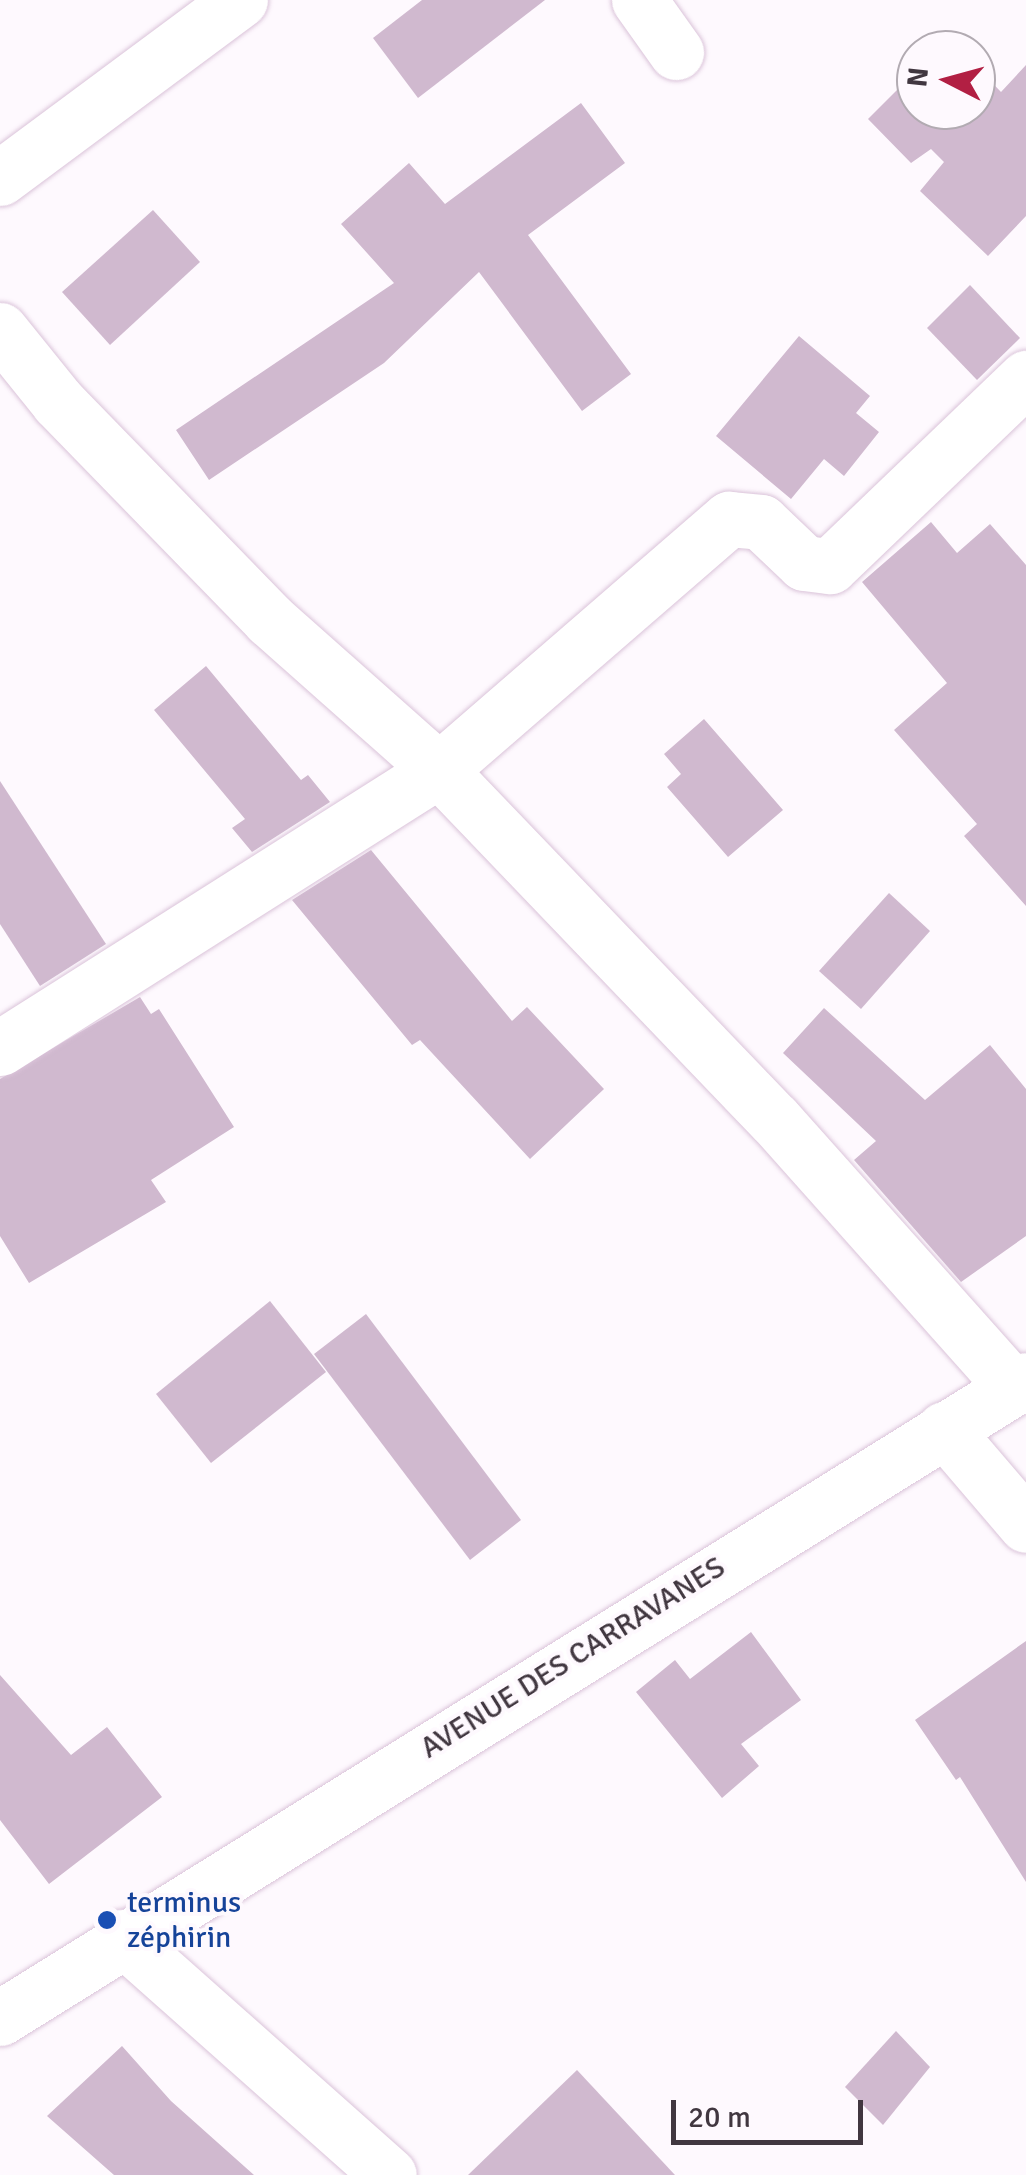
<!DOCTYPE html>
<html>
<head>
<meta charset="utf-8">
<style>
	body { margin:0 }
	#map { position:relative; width:1026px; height:2175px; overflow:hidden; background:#fef9fe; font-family:Signika,sans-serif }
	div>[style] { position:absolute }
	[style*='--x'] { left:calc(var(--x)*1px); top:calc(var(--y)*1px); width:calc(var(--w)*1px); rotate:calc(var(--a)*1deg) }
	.building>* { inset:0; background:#d0b9cf }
	.roads { filter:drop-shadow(0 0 2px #dac3d9) drop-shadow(0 0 2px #dac3d9) }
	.street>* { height:55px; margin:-27.5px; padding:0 27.5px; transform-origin:27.5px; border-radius:27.5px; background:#fff }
	.secondary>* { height:55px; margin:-27.5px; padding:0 27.5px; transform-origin:27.5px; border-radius:27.5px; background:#fff }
	.dots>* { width:28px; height:28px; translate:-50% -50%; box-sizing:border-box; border:5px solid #fef9fe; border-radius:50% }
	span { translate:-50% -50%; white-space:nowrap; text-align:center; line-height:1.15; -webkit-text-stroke:8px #fef9fe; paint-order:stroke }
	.street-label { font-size:30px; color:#413740 }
	.transit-label { font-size:30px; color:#164399 }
	.left { translate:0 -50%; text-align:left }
	.north { position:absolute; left:896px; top:30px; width:100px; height:100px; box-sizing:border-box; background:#fef9fe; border:2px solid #b2abb2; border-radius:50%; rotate:276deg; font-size:28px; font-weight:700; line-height:40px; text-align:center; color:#413740 }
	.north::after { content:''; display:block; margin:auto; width:35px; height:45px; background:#b21f43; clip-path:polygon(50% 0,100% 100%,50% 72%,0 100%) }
	.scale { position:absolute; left:671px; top:2100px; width:192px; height:45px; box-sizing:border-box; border:5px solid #413740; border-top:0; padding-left:12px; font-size:30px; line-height:35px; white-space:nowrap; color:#413740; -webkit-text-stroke:8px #fef9fe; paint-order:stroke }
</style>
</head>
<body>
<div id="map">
	<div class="building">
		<div style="clip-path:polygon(422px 0,545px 0,418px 98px,373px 38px)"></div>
		<div style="clip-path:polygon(1026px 65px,1026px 216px,988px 256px,920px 191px,944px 162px,931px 149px,911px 163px,868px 119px,916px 71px,916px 110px,976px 110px,976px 66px,1001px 92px)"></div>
		<div style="clip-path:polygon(581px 103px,625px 163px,528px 235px,631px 374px,582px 411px,479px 272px,384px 363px,209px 480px,176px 430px,394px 283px,341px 224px,409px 163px,445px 204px)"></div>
		<div style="clip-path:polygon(153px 210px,200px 262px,110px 345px,62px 292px)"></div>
		<div style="clip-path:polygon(970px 285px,1020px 338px,977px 380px,927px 328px)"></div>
		<div style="clip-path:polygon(799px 336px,870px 396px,856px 413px,879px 432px,844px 476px,824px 459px,791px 499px,716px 436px)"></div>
		<div style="clip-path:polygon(931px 522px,957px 553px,990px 524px,1026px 565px,1026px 906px,964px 836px,977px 824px,894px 730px,947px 683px,862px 582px)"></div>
		<div style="clip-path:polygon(206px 666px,301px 780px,308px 775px,330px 802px,252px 852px,232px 828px,245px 819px,154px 710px)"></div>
		<div style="clip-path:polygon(704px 719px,783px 810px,728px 857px,667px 787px,681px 774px,664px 754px)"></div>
		<div style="clip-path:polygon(0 781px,106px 944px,40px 986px,0 924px)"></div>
		<div style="clip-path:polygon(371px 850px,512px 1021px,527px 1007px,604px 1089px,530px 1159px,420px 1040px,412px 1045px,292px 900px)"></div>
		<div style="clip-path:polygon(889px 893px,930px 931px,861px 1009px,819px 971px)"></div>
		<div style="clip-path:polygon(140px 997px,151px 1014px,159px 1009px,234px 1127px,151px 1180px,166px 1202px,29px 1283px,0 1236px,0 1079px)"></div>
		<div style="clip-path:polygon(824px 1008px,925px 1100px,990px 1045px,1026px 1089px,1026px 1236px,961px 1282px,854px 1160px,876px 1141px,783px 1053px)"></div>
		<div style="clip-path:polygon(270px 1301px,326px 1372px,211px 1463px,156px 1394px)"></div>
		<div style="clip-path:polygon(366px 1314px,521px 1520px,470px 1560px,314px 1354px)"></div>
		<div style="clip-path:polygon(751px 1632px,801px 1700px,741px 1744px,759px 1766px,722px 1798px,636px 1692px,675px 1660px,690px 1679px)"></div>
		<div style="clip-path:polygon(1026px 1641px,1026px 1882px,960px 1777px,956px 1780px,915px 1720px)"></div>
		<div style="clip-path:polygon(0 1675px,71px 1755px,107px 1727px,162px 1797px,49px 1884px,0 1820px)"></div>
		<div style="clip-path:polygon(896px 2031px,930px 2067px,883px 2125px,845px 2087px)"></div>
		<div style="clip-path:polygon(122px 2046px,171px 2101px,254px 2175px,114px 2175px,47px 2116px)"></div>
		<div style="clip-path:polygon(577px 2070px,675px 2175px,468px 2175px)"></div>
	</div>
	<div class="roads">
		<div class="street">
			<div style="--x:639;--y:0;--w:64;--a:54.6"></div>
			<div style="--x:0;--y:178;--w:299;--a:-36.6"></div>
			<div style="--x:0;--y:330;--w:92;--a:51.1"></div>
			<div style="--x:58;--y:402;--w:304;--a:45.8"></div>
			<div style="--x:270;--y:620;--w:226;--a:41.6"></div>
			<div style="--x:439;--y:770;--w:485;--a:46.2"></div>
			<div style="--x:775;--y:1120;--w:359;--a:48.3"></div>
			<div style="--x:0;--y:1048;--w:520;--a:-32.34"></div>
			<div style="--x:439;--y:770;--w:384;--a:-40.9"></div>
			<div style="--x:729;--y:519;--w:32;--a:5"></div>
			<div style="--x:761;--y:522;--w:59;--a:43.6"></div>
			<div style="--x:804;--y:563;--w:26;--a:7"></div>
			<div style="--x:830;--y:566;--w:272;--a:-43.8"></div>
			<div style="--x:944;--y:1429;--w:126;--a:49.5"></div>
		</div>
		<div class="secondary">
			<div style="--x:121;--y:1937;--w:358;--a:41.6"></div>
			<div style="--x:0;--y:2018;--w:1208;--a:-31.87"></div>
		</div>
	</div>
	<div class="dots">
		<div style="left:107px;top:1920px;background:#1a4fb4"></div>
	</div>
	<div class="street-label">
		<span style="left:573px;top:1658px;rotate:-32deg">AVENUE DES CARRAVANES</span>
	</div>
	<div class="transit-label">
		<span class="left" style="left:127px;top:1920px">terminus<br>zéphirin</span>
	</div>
	<div class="north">N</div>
	<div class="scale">20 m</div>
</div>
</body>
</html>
